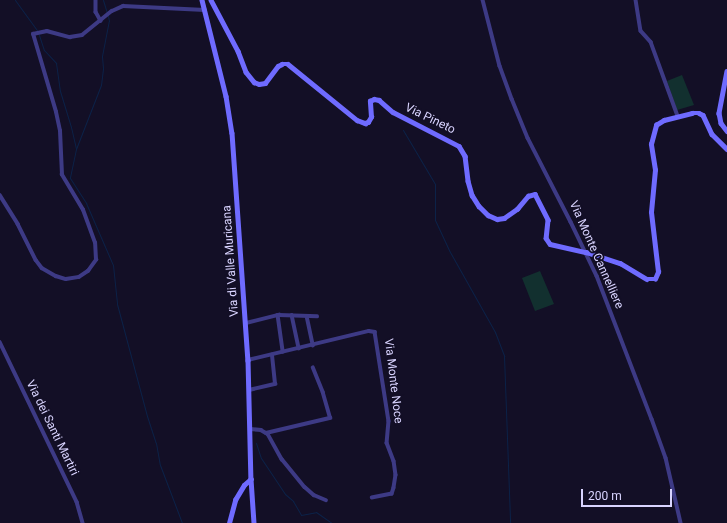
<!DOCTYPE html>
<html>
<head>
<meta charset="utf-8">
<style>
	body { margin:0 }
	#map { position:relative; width:727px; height:523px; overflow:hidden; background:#130f26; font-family:Roboto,sans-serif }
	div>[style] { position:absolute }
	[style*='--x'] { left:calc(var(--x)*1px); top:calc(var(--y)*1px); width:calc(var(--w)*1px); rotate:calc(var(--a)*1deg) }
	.green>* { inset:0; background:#12302f }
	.stream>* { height:1px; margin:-0.5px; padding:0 0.5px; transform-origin:0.5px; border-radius:0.5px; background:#0c2248 }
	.street>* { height:3.5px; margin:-1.75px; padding:0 1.75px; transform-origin:1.75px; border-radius:1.75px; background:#3d3a85 }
	.secondary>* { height:4.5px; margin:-2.25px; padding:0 2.25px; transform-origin:2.25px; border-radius:2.25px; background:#6f6bff }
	span { translate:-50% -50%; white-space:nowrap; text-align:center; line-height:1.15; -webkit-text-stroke:3.5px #130f26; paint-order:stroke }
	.street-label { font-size:12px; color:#d9d4ff }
	.scale { position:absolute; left:581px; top:489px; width:91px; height:18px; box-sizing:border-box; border:2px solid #d9d4ff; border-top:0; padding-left:5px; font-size:12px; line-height:14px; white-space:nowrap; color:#d9d4ff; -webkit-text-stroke:3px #130f26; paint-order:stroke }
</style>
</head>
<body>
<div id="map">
	<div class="green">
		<div style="clip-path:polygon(682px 75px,694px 105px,677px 110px,667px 81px)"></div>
		<div style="clip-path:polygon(540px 271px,554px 304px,535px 311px,522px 278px)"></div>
	</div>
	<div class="stream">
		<div style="--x:15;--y:0;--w:39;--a:54"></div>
		<div style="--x:103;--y:0;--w:14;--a:73"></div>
		<div style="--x:39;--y:35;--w:16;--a:72"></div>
		<div style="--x:44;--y:50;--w:18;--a:47"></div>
		<div style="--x:56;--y:63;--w:28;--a:82"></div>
		<div style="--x:60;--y:91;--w:38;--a:73"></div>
		<div style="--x:71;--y:127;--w:23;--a:77"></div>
		<div style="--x:76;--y:149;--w:30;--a:102"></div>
		<div style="--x:70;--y:178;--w:30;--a:57"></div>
		<div style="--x:86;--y:203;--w:68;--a:66.5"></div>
		<div style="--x:113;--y:265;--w:39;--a:84"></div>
		<div style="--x:117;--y:304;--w:116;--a:75"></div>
		<div style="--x:147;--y:416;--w:28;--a:72"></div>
		<div style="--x:156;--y:443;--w:22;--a:80"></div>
		<div style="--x:160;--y:465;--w:62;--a:69.2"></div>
		<div style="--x:403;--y:130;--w:63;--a:59.3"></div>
		<div style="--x:435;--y:184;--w:36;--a:90"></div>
		<div style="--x:435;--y:220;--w:35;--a:65"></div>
		<div style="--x:450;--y:252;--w:92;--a:60.6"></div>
		<div style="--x:495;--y:332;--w:26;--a:69"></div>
		<div style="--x:504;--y:356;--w:167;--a:87.9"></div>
		<div style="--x:76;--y:149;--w:69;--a:-68.7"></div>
		<div style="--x:101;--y:85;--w:17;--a:-83"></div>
		<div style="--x:103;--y:68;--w:12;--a:-95"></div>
		<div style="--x:102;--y:56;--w:36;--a:-79"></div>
		<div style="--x:109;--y:21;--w:5;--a:-101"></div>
		<div style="--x:256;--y:443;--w:16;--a:72"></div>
		<div style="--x:261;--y:458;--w:43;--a:56.3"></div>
		<div style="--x:285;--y:494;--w:11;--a:41"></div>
		<div style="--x:293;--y:501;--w:16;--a:60"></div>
		<div style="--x:301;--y:515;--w:15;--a:-11"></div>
		<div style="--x:316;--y:512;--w:19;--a:35"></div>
	</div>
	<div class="street">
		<div style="--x:96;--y:0;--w:12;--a:90"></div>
		<div style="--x:96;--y:12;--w:10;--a:61"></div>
		<div style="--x:483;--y:0;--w:68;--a:75.6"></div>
		<div style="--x:500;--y:66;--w:35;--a:70"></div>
		<div style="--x:512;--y:99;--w:42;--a:67.7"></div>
		<div style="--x:528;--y:138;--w:94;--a:62.9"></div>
		<div style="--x:571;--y:222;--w:60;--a:64.3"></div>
		<div style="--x:597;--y:276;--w:153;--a:69"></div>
		<div style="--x:652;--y:419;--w:41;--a:70.3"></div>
		<div style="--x:666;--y:458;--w:67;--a:77"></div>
		<div style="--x:636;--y:0;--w:31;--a:81"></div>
		<div style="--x:641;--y:31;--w:15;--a:48"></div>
		<div style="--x:651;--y:42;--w:79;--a:70"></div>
		<div style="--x:0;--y:195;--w:34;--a:58"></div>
		<div style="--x:18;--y:224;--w:40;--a:63.4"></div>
		<div style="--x:36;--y:260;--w:10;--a:53"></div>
		<div style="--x:42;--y:268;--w:16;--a:30"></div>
		<div style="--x:56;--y:276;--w:10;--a:17"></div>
		<div style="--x:66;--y:279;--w:13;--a:-9"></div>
		<div style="--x:79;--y:277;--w:11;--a:-34"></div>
		<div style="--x:88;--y:271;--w:14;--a:-54"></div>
		<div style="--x:96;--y:260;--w:17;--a:-93"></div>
		<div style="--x:95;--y:243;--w:35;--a:-110"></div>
		<div style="--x:83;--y:210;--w:41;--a:-121"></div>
		<div style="--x:62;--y:175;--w:44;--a:-92.6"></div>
		<div style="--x:60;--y:131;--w:19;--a:-102"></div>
		<div style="--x:56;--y:112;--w:81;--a:-106.4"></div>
		<div style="--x:33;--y:34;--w:14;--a:-12"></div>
		<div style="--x:47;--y:31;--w:24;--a:15"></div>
		<div style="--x:70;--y:37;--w:12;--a:-9"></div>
		<div style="--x:82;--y:35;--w:38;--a:-39"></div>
		<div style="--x:112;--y:11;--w:12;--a:-24"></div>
		<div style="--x:123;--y:6;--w:82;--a:2.8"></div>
		<div style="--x:278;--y:315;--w:37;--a:82"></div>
		<div style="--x:292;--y:315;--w:34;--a:78"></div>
		<div style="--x:307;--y:316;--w:30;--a:78"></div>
		<div style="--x:246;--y:323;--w:34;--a:-14"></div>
		<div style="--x:279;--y:315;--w:38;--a:2"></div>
		<div style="--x:0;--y:342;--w:178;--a:64.3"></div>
		<div style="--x:77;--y:502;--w:22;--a:74"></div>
		<div style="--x:248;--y:360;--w:124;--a:-13.5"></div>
		<div style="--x:369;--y:331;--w:6;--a:9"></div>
		<div style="--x:375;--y:332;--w:90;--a:81.1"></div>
		<div style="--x:389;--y:421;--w:22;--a:95"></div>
		<div style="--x:387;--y:443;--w:19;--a:69"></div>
		<div style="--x:394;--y:461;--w:14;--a:82"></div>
		<div style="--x:396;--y:475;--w:13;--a:99"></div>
		<div style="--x:394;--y:488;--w:6;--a:108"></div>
		<div style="--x:392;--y:494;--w:20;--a:169"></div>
		<div style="--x:249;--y:390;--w:27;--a:-13"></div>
		<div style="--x:275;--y:384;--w:29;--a:-96"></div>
		<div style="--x:250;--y:429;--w:11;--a:5"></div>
		<div style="--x:261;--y:430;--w:8;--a:30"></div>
		<div style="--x:268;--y:434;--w:29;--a:61"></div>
		<div style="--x:282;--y:459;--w:36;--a:51"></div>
		<div style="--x:305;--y:487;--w:12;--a:42"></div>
		<div style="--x:314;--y:495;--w:13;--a:23"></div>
		<div style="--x:266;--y:433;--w:66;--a:-13.2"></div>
		<div style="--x:330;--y:418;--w:26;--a:-106"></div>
		<div style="--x:323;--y:393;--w:27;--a:-112"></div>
	</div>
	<div class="secondary">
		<div style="--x:202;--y:0;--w:99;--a:76"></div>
		<div style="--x:226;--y:96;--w:37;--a:81"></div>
		<div style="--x:232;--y:133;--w:228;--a:86"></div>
		<div style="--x:248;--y:360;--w:119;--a:88.6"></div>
		<div style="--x:251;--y:479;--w:44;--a:86.1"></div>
		<div style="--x:211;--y:0;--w:58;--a:62.1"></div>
		<div style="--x:238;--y:51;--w:22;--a:69"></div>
		<div style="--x:246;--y:72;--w:13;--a:51"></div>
		<div style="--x:254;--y:82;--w:5;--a:22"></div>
		<div style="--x:259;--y:84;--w:6;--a:-9"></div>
		<div style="--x:265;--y:83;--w:21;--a:-53"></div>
		<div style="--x:278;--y:66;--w:4;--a:-27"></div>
		<div style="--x:282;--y:64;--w:6;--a:0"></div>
		<div style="--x:288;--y:64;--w:89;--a:39.1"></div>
		<div style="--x:357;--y:120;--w:9;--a:21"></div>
		<div style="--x:365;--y:123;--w:3;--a:-18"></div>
		<div style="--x:368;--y:122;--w:6;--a:-59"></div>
		<div style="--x:371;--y:117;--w:16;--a:-94"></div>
		<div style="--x:370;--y:101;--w:4;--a:-27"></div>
		<div style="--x:374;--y:99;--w:5;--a:11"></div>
		<div style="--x:379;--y:100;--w:18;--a:41"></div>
		<div style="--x:393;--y:112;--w:74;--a:27.3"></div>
		<div style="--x:459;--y:146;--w:12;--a:59"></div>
		<div style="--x:465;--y:156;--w:25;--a:83"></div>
		<div style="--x:468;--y:181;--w:15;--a:74"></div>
		<div style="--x:472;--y:195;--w:13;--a:58"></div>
		<div style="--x:479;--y:206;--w:13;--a:45"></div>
		<div style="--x:488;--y:215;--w:10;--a:24"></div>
		<div style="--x:497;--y:219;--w:7;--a:-8"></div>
		<div style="--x:504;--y:218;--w:16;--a:-35"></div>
		<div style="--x:517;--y:209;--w:17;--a:-50"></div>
		<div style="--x:528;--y:196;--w:7;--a:-16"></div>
		<div style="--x:535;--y:194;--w:29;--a:63"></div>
		<div style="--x:548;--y:220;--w:18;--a:96"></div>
		<div style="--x:546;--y:238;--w:7;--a:56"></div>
		<div style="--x:550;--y:244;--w:37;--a:13"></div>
		<div style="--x:586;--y:252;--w:36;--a:18"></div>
		<div style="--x:620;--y:263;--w:31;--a:31"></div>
		<div style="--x:647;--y:279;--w:8;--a:0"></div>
		<div style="--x:655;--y:279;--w:8;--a:-67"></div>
		<div style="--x:658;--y:272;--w:60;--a:-96.7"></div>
		<div style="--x:651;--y:212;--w:42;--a:-84.6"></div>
		<div style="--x:655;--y:170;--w:26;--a:-99"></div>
		<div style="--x:651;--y:144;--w:20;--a:-75"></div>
		<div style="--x:656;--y:125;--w:9;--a:-32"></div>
		<div style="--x:664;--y:120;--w:29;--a:-14"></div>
		<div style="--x:692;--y:113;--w:7;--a:0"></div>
		<div style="--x:699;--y:113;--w:4;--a:27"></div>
		<div style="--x:703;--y:115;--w:21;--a:65"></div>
		<div style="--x:712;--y:134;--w:21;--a:45"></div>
		<div style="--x:727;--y:71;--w:43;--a:100.8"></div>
		<div style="--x:719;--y:113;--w:10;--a:79"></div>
		<div style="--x:721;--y:123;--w:10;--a:53"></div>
		<div style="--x:229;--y:523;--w:24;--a:-75"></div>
		<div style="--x:235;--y:500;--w:17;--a:-59"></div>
		<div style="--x:244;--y:485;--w:9;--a:-41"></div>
	</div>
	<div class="street-label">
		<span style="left:430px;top:119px;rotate:26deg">Via Pineto</span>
		<span style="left:596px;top:255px;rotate:66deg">Via Monte Cannelliere</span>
		<span style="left:231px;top:261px;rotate:-94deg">Via di Valle Muricana</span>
		<span style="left:393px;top:381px;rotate:83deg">Via Monte Noce</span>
		<span style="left:52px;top:428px;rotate:64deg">Via dei Santi Martiri</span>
	</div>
	<div class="scale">200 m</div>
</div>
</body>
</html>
